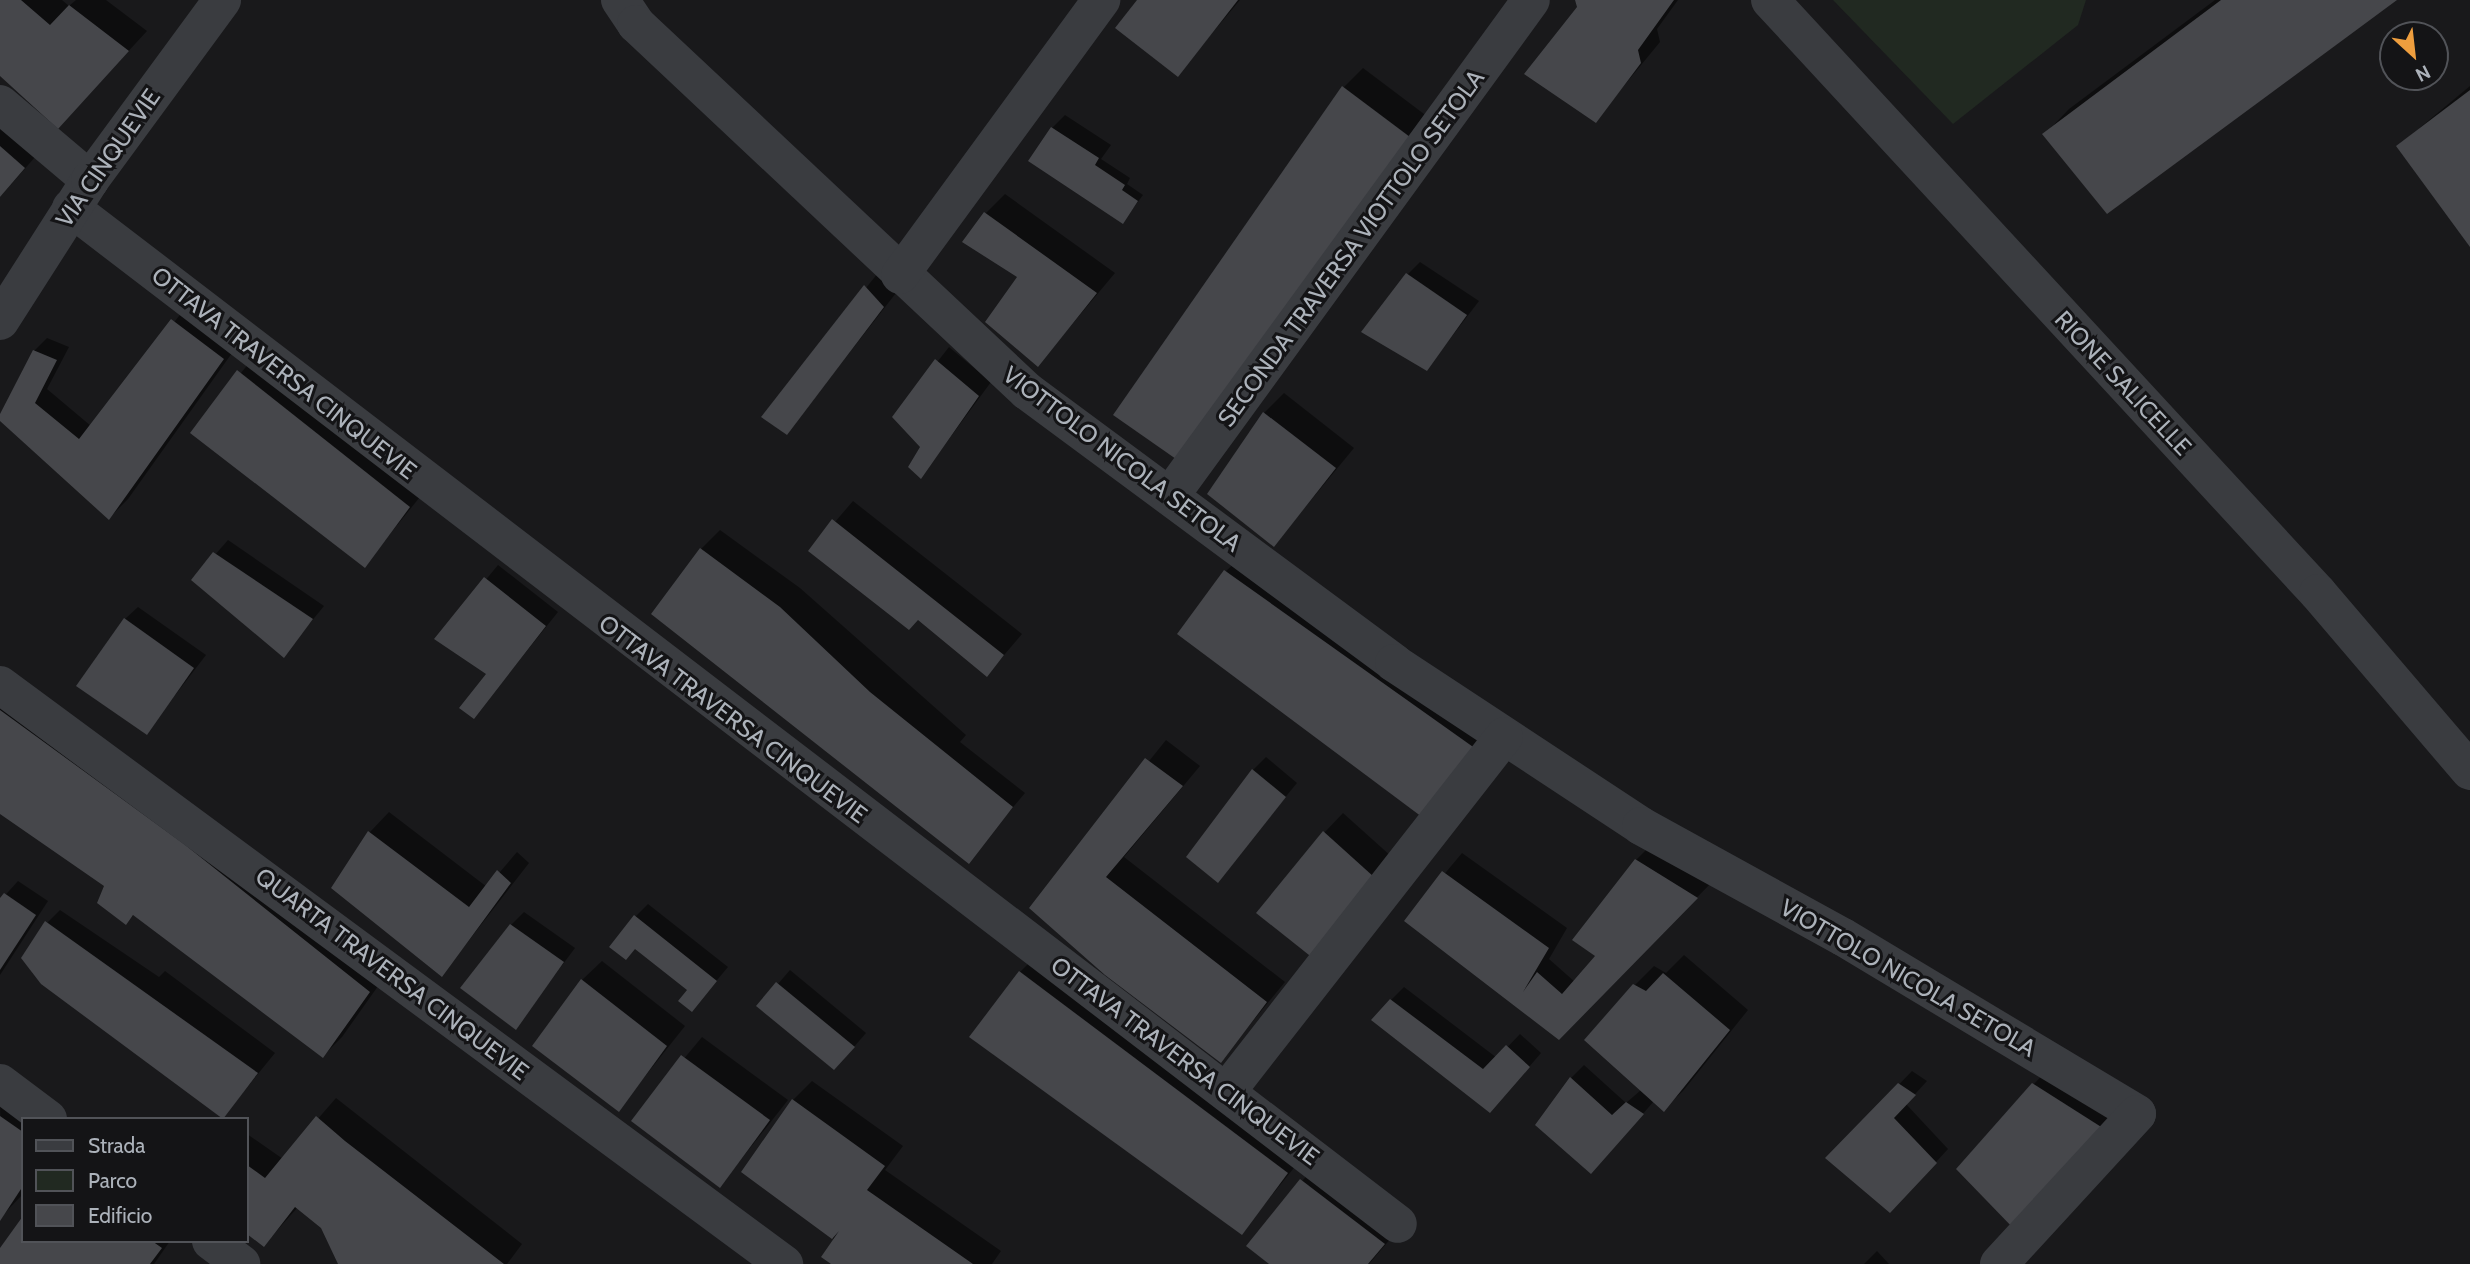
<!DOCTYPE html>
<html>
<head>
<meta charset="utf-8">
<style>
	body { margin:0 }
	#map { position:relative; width:2470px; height:1264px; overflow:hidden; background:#19191b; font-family:Cabin,sans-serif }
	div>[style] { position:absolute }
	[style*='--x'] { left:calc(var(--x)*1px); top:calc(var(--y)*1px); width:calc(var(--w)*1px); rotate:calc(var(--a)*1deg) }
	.green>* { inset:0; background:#212921 }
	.shadow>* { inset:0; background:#0007 }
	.building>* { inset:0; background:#46474b }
	.minor>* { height:38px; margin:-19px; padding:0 19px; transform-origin:19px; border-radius:19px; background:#3a3c40 }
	span { translate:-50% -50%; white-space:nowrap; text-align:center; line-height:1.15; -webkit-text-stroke:6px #141416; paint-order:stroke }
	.street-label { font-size:24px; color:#acb2ba }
	.legend { position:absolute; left:21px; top:1117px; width:228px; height:126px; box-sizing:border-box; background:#141416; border:2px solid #515358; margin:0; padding:9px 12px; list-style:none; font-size:21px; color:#acb2ba }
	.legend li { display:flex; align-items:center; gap:14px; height:35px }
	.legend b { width:35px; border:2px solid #515358 }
	.north { position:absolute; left:2379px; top:21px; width:70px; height:70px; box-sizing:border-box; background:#141416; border:2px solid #515358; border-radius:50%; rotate:153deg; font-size:19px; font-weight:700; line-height:28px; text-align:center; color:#acb2ba }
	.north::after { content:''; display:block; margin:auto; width:24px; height:32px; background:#ee9e3e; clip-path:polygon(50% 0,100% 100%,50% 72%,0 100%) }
</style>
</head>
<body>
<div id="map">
	<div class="green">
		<div style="clip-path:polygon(1833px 0,2086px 0,2078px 25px,1953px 124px)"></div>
	</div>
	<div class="shadow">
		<div style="clip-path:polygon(0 0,62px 0,69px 6px,76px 0,106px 0,147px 31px,77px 107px,0 74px)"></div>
		<div style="clip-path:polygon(1139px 0,1240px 0,1177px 75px)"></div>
		<div style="clip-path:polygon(1577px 0,1678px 0,1657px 29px,1660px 42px,1595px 121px)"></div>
		<div style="clip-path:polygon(2215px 0,2394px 0,2045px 134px,2069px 109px)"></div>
		<div style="clip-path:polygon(1363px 68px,1428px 117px,1230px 387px,1115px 415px,1343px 88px)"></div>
		<div style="clip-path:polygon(2470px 86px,2470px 244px,2398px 146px)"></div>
		<div style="clip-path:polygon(0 109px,43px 148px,0 197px)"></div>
		<div style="clip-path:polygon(1065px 115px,1111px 145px,1101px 159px,1130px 178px,1127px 184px,1143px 195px,1123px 222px,1052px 128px)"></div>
		<div style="clip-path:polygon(1005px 194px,1115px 273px,1038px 365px,1020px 277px,986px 213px)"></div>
		<div style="clip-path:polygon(1420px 262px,1479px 301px,1427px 369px,1407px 275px)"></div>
		<div style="clip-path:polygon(878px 273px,896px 293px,787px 433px,763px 416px)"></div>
		<div style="clip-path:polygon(191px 301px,242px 339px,128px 499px,109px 518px,0 418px,34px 351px,47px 338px,69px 347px,47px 389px,91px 426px)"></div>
		<div style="clip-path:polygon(949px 347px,991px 382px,921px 477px,922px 446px,894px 417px)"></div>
		<div style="clip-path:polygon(258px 352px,428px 487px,365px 565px,193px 432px)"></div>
		<div style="clip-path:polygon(1284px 393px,1354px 448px,1274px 545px,1209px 493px,1264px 413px)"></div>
		<div style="clip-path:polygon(853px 501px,1022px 634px,987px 675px,918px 618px,810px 551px)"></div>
		<div style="clip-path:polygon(720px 530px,800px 588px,966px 735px,960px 742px,1025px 793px,968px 861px,701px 549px)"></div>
		<div style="clip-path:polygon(228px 540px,324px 606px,284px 655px,193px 580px)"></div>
		<div style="clip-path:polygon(1239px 559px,1494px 729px,1441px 795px,1226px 571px)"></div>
		<div style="clip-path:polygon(498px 565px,558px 612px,474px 717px,488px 673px,437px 639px)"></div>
		<div style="clip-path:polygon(138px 607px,206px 655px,146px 733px,125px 619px)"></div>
		<div style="clip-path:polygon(0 677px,388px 972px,342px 1037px,323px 1056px,135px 914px,126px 922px,106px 885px,0 812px)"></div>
		<div style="clip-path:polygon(1166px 740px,1200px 766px,1124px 857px,1285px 982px,1220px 1061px,1031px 908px)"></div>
		<div style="clip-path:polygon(1266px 757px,1297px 783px,1217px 880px,1253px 770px)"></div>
		<div style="clip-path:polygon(389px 812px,487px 887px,517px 852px,529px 863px,442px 975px,334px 887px,370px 832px)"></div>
		<div style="clip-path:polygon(1343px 813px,1392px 857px,1333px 938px,1324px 833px)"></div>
		<div style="clip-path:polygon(1655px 841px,1716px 878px,1559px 1038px,1406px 920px,1462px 853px,1567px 928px,1549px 959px,1575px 982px,1597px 956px,1636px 860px)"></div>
		<div style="clip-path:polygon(18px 881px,48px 901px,0 975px,0 901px)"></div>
		<div style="clip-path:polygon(648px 904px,728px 967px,692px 1010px,689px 990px,635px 917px)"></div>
		<div style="clip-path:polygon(60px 910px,159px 977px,165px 971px,275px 1053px,223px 1117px,47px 923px)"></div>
		<div style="clip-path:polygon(524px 912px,575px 948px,515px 1028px,511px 925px)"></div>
		<div style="clip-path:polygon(1684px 955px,1748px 1010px,1683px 1091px,1663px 1110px,1654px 1101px,1604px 1159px,1571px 1078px,1584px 1065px,1626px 1103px,1641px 1090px,1634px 986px,1654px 966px,1666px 973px)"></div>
		<div style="clip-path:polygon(1033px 959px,1306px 1153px,1242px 1232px,1020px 972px)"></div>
		<div style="clip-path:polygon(602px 961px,685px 1026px,619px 1109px,582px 980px)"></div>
		<div style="clip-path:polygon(790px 970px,866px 1033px,847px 1055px,759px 1006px)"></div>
		<div style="clip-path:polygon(1404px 987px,1497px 1058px,1520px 1034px,1541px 1053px,1503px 1097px,1391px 1000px)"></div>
		<div style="clip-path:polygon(702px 1037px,788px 1100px,720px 1186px,633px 1120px)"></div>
		<div style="clip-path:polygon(2052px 1065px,2123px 1110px,2035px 1209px,2033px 1085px)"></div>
		<div style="clip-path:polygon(1912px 1071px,1927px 1081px,1906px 1104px,1948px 1149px,1903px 1198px,1828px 1158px)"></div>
		<div style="clip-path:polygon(812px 1081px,903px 1146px,885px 1170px,1001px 1251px,992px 1264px,833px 1264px,835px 1240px,743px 1171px,793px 1100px)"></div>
		<div style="clip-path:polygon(0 1083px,23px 1119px,23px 1194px,1px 1217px)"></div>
		<div style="clip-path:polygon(336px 1098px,522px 1244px,507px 1264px,339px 1264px,322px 1227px,298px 1207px,264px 1245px,247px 1232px,247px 1134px,283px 1159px)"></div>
		<div style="clip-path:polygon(1321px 1161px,1403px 1224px,1369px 1264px,1272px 1264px,1302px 1181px)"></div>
		<div style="clip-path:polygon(23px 1241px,170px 1241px,154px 1264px,0 1264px,0 1251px)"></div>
		<div style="clip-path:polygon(1877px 1251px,1889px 1264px,1864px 1264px)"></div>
	</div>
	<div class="building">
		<div style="clip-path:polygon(0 0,21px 0,50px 25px,69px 5px,129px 51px,58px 129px,0 76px)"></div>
		<div style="clip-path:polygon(1137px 0,1238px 0,1178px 77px,1115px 28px)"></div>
		<div style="clip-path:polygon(1575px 0,1674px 0,1638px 50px,1641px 63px,1596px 123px,1524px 74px,1577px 7px)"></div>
		<div style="clip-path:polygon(2221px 0,2397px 0,2107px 214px,2042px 134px)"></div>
		<div style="clip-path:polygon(1342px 86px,1410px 137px,1176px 459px,1113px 415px)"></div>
		<div style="clip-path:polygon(2470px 90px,2470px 247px,2396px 146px)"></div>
		<div style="clip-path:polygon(1051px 127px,1099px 158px,1095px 165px,1125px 185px,1122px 190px,1138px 201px,1123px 224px,1028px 161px)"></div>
		<div style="clip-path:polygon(0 146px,25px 168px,0 197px)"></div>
		<div style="clip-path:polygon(984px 212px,1097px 293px,1038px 367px,985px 322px,1017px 277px,962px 242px)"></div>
		<div style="clip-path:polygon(1406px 273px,1467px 315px,1427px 371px,1361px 332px)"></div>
		<div style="clip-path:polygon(864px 285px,884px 307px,787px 435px,761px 417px)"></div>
		<div style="clip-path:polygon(171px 319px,224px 359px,109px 520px,0 421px,0 414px,33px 350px,57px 360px,35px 403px,79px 439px)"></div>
		<div style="clip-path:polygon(935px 359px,979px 396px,921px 479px,908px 467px,920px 447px,892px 417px)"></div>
		<div style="clip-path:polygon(237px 370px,410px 507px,365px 568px,190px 433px)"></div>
		<div style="clip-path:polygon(1263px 412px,1336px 468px,1274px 547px,1207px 494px)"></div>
		<div style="clip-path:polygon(832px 519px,1004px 655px,987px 677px,918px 620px,909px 630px,808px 551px)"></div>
		<div style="clip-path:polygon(700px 548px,780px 607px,870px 692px,1013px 807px,969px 864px,651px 614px)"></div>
		<div style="clip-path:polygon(213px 552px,313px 619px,284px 658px,191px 580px)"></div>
		<div style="clip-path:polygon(1224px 570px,1476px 749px,1422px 817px,1177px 634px)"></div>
		<div style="clip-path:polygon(484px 577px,546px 626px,474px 719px,459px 708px,486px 674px,434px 639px)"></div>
		<div style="clip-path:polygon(124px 618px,194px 668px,147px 735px,76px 686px)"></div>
		<div style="clip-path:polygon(0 710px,184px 844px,370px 992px,323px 1058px,133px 915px,126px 925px,97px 903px,104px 886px,0 814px)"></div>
		<div style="clip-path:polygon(1145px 758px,1183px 786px,1106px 877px,1267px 1002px,1221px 1063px,1105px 975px,1029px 908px)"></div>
		<div style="clip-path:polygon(1252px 769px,1286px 797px,1218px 883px,1186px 857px)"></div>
		<div style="clip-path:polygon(368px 831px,469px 907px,497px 870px,511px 883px,442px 977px,331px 888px)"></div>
		<div style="clip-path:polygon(1323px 831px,1374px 877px,1314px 959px,1256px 913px)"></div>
		<div style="clip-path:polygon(1635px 859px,1698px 898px,1559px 1040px,1404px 921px,1442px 871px,1549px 948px,1523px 992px,1537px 972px,1562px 994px,1595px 956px,1572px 940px)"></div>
		<div style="clip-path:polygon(4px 893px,36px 915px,0 970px,0 898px)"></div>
		<div style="clip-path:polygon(634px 915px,717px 981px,692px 1012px,678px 1001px,687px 990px,635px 949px,626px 960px,609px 947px)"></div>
		<div style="clip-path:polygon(45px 921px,258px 1073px,223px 1119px,41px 984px,21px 958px)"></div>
		<div style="clip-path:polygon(510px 924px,564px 962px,516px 1030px,460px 988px)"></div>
		<div style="clip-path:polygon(1019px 971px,1288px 1173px,1242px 1235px,969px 1037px)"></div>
		<div style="clip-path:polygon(1663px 973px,1730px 1030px,1664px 1112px,1584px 1040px,1633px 984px,1646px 991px)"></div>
		<div style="clip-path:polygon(581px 979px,667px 1046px,619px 1112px,532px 1046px)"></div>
		<div style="clip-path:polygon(776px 982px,855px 1047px,834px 1070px,756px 1006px)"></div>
		<div style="clip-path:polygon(1390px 999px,1483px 1069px,1506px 1045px,1530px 1067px,1490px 1113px,1371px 1020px)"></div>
		<div style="clip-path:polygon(681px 1055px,770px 1120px,720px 1188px,631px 1121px)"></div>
		<div style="clip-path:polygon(1570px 1077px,1612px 1115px,1626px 1102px,1644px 1114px,1591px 1174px,1535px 1125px)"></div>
		<div style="clip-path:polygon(1898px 1083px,1916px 1095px,1894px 1118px,1937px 1163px,1890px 1213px,1825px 1158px)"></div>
		<div style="clip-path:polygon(2032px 1083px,2106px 1130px,2016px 1231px,1956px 1169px)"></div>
		<div style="clip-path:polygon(792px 1099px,885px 1166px,867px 1190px,973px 1264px,831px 1264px,821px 1257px,839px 1231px,832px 1239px,741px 1172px)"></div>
		<div style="clip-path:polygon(0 1116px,23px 1132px,23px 1186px,0 1221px)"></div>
		<div style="clip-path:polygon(316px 1116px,345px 1141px,504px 1264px,338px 1264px,321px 1228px,295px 1207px,264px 1247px,247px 1234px,247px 1165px,265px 1178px)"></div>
		<div style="clip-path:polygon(1300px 1179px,1385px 1244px,1368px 1264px,1269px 1264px,1246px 1246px)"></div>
		<div style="clip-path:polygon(23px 1216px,23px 1241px,152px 1241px,162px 1248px,150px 1264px,0 1264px,0 1248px)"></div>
	</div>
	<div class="minor">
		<div style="--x:620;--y:0;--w:29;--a:56"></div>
		<div style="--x:636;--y:24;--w:536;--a:43.19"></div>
		<div style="--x:1027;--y:391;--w:457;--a:36.5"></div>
		<div style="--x:1394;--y:663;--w:296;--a:33.4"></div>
		<div style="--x:1641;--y:826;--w:230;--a:28.8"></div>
		<div style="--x:1843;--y:937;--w:343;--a:31"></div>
		<div style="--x:2137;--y:1114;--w:204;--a:132.6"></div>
		<div style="--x:1770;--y:0;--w:807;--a:47.26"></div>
		<div style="--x:2318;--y:593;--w:234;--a:49.5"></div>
		<div style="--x:0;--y:104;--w:118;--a:40.2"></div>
		<div style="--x:71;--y:208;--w:1671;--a:37.44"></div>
		<div style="--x:900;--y:275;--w:341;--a:-53.8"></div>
		<div style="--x:0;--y:321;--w:167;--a:-57.4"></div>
		<div style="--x:90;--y:180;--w:223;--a:-53.7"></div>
		<div style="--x:1170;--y:496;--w:613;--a:-53.95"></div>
		<div style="--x:0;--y:685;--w:975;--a:36.45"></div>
		<div style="--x:0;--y:1083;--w:60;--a:36.9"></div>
		<div style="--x:1227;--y:1091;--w:450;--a:-52"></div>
		<div style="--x:211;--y:1241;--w:38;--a:37"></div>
	</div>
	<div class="street-label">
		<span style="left:108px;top:158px;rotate:-55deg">VIA CINQUEVIE</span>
		<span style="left:1351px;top:248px;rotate:-54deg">SECONDA TRAVERSA VIOTTOLO SETOLA</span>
		<span style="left:284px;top:373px;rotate:38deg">OTTAVA TRAVERSA CINQUEVIE</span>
		<span style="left:2123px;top:383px;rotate:47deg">RIONE SALICELLE</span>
		<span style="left:1122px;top:459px;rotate:37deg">VIOTTOLO NICOLA SETOLA</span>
		<span style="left:733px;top:719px;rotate:37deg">OTTAVA TRAVERSA CINQUEVIE</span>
		<span style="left:392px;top:974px;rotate:37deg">QUARTA TRAVERSA CINQUEVIE</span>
		<span style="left:1908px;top:978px;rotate:30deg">VIOTTOLO NICOLA SETOLA</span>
		<span style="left:1185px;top:1061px;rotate:37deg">OTTAVA TRAVERSA CINQUEVIE</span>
	</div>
	<ul class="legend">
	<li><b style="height:9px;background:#3a3c40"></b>Strada</li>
	<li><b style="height:19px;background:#212921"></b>Parco</li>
	<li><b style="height:19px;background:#46474b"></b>Edificio</li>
	</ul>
	<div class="north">N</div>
</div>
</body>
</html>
